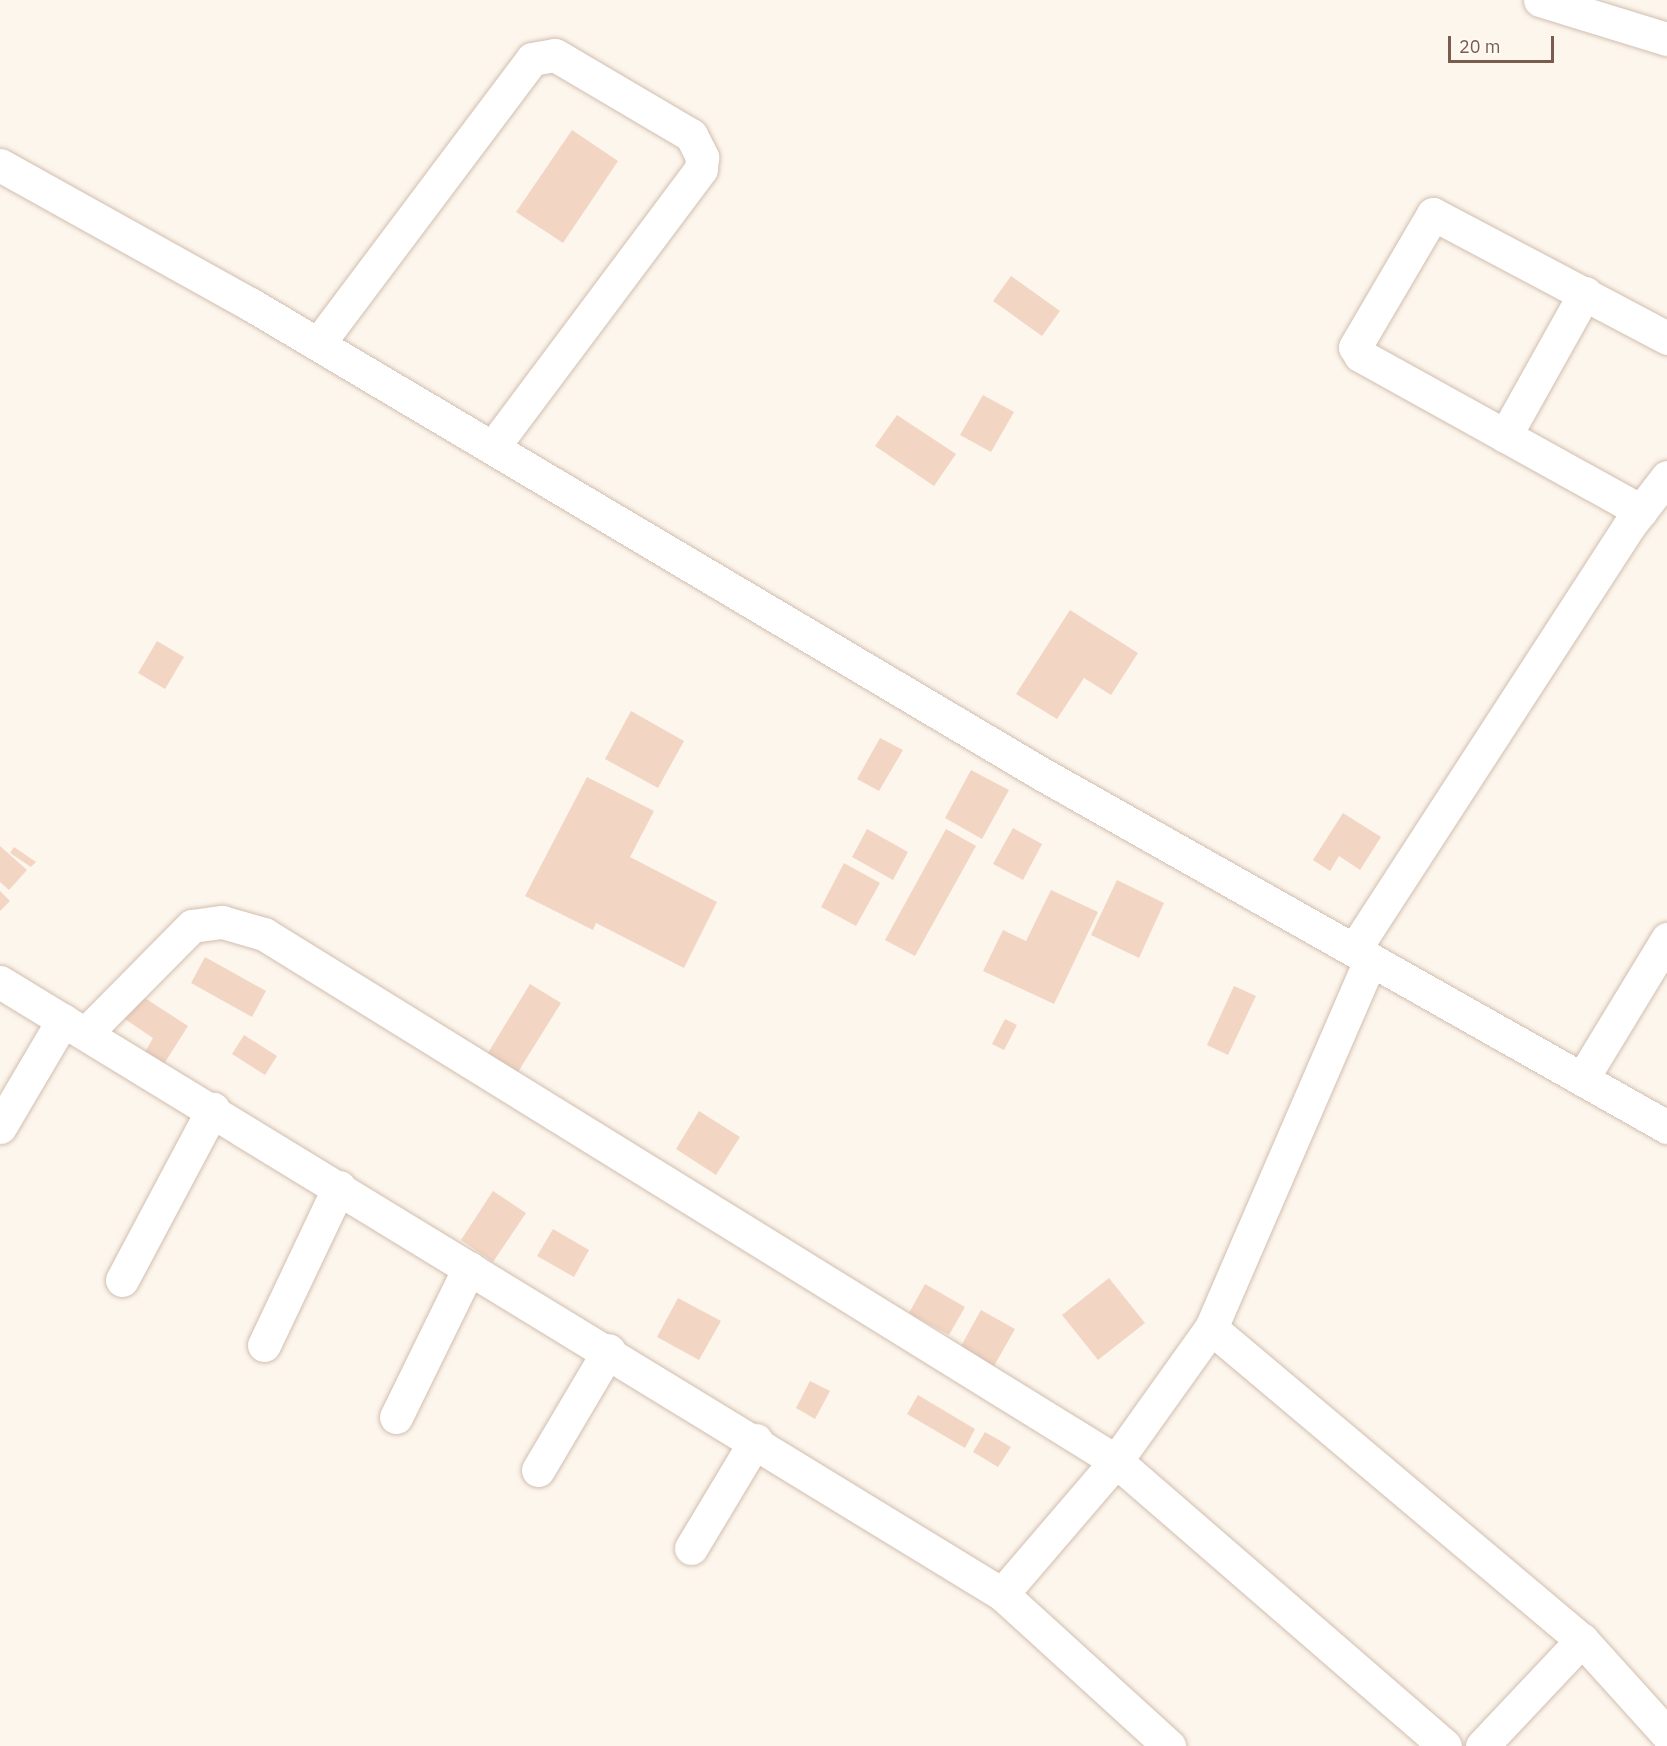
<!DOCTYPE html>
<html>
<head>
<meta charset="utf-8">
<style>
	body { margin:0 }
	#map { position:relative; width:1667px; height:1746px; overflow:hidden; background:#fdf6ec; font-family:"IBM Plex Sans",sans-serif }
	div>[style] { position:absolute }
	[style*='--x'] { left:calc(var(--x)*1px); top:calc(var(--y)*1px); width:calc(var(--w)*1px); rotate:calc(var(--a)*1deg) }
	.building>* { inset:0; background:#f3d5c3 }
	.roads { filter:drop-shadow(0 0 2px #d1beb0) drop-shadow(0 0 2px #d1beb0) }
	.minor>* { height:33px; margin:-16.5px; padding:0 16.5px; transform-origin:16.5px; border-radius:16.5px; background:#fff }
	span { translate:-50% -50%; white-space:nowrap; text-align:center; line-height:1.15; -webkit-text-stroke:4.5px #fffaf3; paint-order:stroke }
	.scale { position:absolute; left:1448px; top:36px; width:106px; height:27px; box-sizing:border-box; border:3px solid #7a5c4d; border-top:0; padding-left:8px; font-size:18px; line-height:21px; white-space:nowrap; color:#7a5c4d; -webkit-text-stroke:4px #fffaf3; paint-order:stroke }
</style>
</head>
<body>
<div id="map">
	<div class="building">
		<div style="clip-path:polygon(572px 130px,618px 161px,563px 243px,516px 212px)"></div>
		<div style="clip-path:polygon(1011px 276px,1060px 311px,1042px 336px,993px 301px)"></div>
		<div style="clip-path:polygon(983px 395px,1014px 412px,991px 452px,960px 435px)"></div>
		<div style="clip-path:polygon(897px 415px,956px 454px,934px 486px,875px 446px)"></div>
		<div style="clip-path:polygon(1070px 610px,1138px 653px,1111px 695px,1084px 678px,1057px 719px,1016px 694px)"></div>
		<div style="clip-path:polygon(157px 641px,184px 657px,165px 689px,138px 673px)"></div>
		<div style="clip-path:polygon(631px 711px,684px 741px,658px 788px,605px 759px)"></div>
		<div style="clip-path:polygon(880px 738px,903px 750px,879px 791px,857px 779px)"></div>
		<div style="clip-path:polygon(971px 770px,1009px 790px,982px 839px,945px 818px)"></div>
		<div style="clip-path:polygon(587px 777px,654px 811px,630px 857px,717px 902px,684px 968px,596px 923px,593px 930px,525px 896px)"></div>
		<div style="clip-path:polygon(1343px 813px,1381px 837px,1360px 870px,1339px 856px,1330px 871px,1313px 860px)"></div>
		<div style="clip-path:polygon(1013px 828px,1042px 844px,1023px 880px,993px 864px)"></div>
		<div style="clip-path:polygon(867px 829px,908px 852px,893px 880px,852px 857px)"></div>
		<div style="clip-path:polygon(946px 829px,976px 846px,915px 956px,885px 940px)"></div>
		<div style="clip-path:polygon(0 846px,27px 870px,9px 890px,0 882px)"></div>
		<div style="clip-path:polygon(14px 847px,36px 862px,31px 867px,10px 853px)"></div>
		<div style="clip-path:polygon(844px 863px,880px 883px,856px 926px,821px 907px)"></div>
		<div style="clip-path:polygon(1117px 880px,1164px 903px,1139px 958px,1091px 935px)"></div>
		<div style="clip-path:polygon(1051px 890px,1098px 912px,1054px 1004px,983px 971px,1003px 930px,1026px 941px)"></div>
		<div style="clip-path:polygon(0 891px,10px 901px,0 911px)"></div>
		<div style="clip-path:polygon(205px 957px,266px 991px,252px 1017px,191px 983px)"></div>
		<div style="clip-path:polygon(530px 984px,561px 1003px,513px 1080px,483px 1061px)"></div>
		<div style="clip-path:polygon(1234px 986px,1256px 996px,1228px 1055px,1207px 1045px)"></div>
		<div style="clip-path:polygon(134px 991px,188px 1026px,164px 1064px,145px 1052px,153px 1038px,119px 1015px)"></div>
		<div style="clip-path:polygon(1005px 1019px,1017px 1025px,1004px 1050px,992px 1044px)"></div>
		<div style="clip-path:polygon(244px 1035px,277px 1056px,265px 1075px,232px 1054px)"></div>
		<div style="clip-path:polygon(699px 1111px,740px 1137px,716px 1175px,676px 1149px)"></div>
		<div style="clip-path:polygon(493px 1191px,526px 1213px,493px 1262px,461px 1240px)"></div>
		<div style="clip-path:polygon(553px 1229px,589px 1250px,574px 1277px,537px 1256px)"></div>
		<div style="clip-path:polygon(1109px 1278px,1145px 1323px,1098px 1360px,1062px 1315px)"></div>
		<div style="clip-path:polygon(925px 1284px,965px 1307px,949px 1335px,909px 1313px)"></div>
		<div style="clip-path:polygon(678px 1298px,721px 1321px,699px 1360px,657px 1337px)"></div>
		<div style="clip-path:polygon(981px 1310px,1015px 1329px,994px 1366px,961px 1346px)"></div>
		<div style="clip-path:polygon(810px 1381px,830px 1391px,815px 1419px,796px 1408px)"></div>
		<div style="clip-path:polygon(918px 1395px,975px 1429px,965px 1448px,907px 1414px)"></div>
		<div style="clip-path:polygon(985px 1432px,1011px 1447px,998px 1467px,973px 1452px)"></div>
	</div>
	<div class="roads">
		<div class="minor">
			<div style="--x:1540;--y:0;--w:133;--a:17.1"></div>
			<div style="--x:0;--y:165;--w:286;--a:29.1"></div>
			<div style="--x:250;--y:304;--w:921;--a:30.69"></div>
			<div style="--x:1042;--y:774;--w:718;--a:29.46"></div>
			<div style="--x:318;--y:344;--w:356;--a:-53.1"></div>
			<div style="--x:532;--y:59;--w:23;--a:-10"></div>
			<div style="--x:555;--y:55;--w:158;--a:30.5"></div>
			<div style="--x:691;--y:135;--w:25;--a:63"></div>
			<div style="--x:702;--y:157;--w:12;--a:95"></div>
			<div style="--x:701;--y:169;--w:347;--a:126.8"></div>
			<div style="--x:1505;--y:436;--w:164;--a:-60.8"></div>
			<div style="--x:1641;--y:511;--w:321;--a:-151"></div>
			<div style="--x:1360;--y:355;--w:9;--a:-122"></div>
			<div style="--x:1355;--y:347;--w:154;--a:-59.6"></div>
			<div style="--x:1433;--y:214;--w:265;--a:27.9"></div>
			<div style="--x:1354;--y:950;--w:505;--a:-57.03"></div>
			<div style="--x:1629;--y:526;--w:62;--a:-52.2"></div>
			<div style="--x:0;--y:982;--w:1174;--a:31.42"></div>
			<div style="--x:1002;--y:1594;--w:226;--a:42.3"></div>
			<div style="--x:86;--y:1033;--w:151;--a:-45.3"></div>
			<div style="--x:192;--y:926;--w:30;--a:-8"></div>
			<div style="--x:222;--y:922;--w:44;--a:15.9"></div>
			<div style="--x:264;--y:934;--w:1002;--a:31.74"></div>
			<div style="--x:1116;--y:1461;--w:435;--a:40.9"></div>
			<div style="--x:1582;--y:1079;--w:164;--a:-58.7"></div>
			<div style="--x:0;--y:1127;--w:124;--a:-59.5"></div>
			<div style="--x:122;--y:1280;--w:194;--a:-62"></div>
			<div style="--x:1211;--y:1328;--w:485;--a:40.1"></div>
			<div style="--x:1582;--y:1640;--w:127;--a:47.9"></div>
			<div style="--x:264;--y:1345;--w:175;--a:-64.6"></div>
			<div style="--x:396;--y:1417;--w:166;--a:-63.9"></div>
			<div style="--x:538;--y:1470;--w:139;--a:-59.4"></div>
			<div style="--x:691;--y:1548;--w:126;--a:-59"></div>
			<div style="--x:1002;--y:1594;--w:175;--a:-49.4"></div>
			<div style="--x:1116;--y:1461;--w:163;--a:-54.5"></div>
			<div style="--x:1211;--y:1328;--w:401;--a:-66.6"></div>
			<div style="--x:1482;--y:1746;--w:146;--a:-46.7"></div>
		</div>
	</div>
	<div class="scale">20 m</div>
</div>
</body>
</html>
